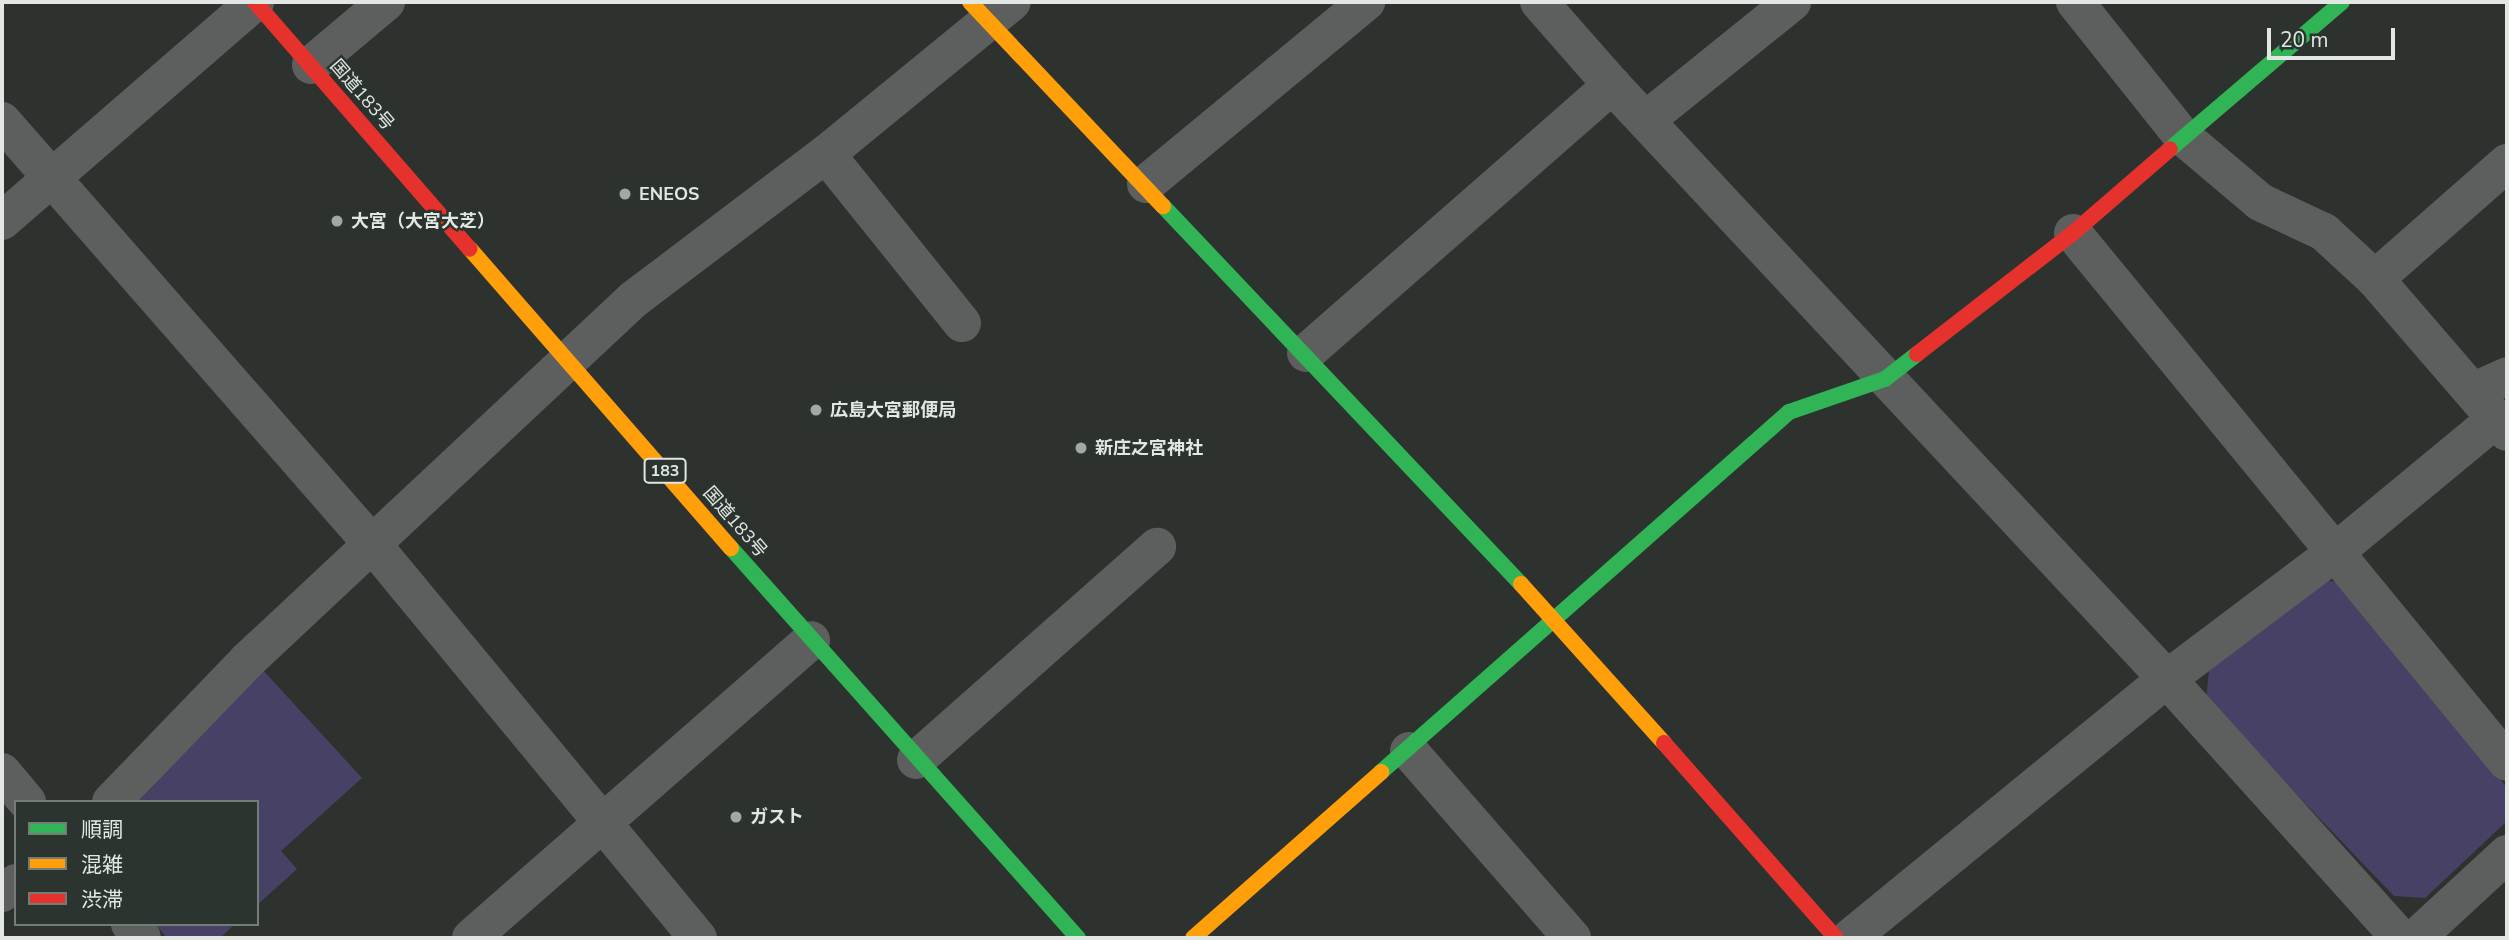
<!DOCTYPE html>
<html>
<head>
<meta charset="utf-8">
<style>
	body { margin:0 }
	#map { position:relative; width:2509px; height:940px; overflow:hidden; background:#2d322f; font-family:"Nunito Sans","Noto Sans JP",sans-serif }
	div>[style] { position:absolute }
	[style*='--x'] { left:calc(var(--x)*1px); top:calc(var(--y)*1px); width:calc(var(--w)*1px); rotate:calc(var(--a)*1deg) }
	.green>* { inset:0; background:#484166 }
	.street>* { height:38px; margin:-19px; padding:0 19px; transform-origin:19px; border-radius:19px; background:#5d5f5e }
	.fast>* { height:16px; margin:-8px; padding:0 8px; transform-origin:8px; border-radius:8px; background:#30b455 }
	.slow>* { height:16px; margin:-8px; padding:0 8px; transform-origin:8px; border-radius:8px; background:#ff9f0a }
	.jam>* { height:16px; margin:-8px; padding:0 8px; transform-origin:8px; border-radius:8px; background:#e5322d }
	.dots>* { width:19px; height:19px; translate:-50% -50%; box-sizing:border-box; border:4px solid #2b342e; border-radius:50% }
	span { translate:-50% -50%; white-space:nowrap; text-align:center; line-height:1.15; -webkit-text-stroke:5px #2b342e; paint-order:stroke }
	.shield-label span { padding:2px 5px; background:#2b342e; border:2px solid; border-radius:5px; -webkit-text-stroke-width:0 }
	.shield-label { font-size:16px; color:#e2e7e4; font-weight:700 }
	.street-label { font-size:18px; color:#e2e7e4 }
	.poi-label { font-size:18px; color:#e2e7e4; font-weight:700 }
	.left { translate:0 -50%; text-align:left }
	.frame { position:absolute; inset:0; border:4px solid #e2e7e4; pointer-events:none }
	.legend { position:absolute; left:14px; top:800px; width:245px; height:126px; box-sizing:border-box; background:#2b342e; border:2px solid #747c77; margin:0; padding:9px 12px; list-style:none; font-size:21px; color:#e2e7e4 }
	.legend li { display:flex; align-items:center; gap:14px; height:35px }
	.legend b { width:35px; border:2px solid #747c77 }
	.scale { position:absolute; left:2267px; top:28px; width:128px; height:32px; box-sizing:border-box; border:4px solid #e2e7e4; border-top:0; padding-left:9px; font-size:21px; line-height:24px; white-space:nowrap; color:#e2e7e4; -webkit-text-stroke:5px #2b342e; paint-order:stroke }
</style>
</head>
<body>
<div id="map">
	<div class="green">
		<div style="clip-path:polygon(2323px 580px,2345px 583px,2507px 788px,2507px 821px,2425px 898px,2394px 896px,2206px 700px,2209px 671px)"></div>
		<div style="clip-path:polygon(261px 668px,362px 778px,281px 851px,297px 869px,257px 905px,257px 802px,138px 802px)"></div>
		<div style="clip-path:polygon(155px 924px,235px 924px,220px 938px,167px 938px)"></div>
	</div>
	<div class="street">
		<div style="--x:1539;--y:2;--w:111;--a:48.7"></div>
		<div style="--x:1612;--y:85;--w:813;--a:46.94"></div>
		<div style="--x:2167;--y:679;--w:348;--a:48"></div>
		<div style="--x:2075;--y:2;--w:171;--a:51.4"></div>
		<div style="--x:2182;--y:136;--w:102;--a:40.2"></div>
		<div style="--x:2260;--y:202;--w:71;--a:25.1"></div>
		<div style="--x:2324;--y:232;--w:69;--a:42.7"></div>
		<div style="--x:2375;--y:279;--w:202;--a:49.2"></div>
		<div style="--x:311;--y:65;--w:98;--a:-40"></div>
		<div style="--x:1646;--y:120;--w:188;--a:-38.9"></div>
		<div style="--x:2;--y:121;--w:563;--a:48.81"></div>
		<div style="--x:373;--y:545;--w:510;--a:50.41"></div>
		<div style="--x:826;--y:154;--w:217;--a:51.2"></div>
		<div style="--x:1146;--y:184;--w:286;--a:-39.6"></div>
		<div style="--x:2;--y:221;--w:335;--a:-40.9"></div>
		<div style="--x:2073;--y:233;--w:684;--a:50.63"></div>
		<div style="--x:2375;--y:279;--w:176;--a:-41.3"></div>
		<div style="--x:1306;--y:353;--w:407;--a:-41.2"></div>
		<div style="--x:2474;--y:391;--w:36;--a:-24"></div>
		<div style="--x:1409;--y:751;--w:248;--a:48.9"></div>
		<div style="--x:916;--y:760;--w:322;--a:-41.5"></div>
		<div style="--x:2;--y:772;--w:39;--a:50"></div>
		<div style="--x:111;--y:802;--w:196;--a:-46"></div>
		<div style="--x:247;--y:661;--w:530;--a:-43.09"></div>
		<div style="--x:634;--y:299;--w:241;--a:-37.1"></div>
		<div style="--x:826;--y:154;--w:240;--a:-39.3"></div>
		<div style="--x:2;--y:893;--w:17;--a:-36"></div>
		<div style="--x:130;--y:924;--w:18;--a:49"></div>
		<div style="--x:471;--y:938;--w:452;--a:-41.2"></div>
		<div style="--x:1850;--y:938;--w:409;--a:-39.3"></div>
		<div style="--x:2167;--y:679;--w:209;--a:-37"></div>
		<div style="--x:2334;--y:553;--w:210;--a:-39.6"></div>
		<div style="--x:2416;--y:938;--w:124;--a:-42.7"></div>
	</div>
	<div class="fast">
		<div style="--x:2170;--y:149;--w:226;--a:-40.5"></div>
		<div style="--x:1163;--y:206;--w:521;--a:46.56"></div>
		<div style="--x:731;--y:548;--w:522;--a:48.34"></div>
		<div style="--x:1381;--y:772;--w:544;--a:-41.42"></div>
		<div style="--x:1789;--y:412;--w:102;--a:-19"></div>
		<div style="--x:1885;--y:379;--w:41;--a:-38"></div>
	</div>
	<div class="slow">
		<div style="--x:970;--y:2;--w:281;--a:46.6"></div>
		<div style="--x:470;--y:249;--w:397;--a:48.9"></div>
		<div style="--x:1521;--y:584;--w:214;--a:48"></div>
		<div style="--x:1193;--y:938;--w:251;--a:-41.4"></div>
	</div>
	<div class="jam">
		<div style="--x:255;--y:2;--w:327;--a:49"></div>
		<div style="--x:1917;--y:354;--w:197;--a:-37.8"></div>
		<div style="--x:2073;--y:233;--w:128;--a:-40.9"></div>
		<div style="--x:1664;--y:743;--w:260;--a:48.6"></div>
	</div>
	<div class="dots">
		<div style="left:625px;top:194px;background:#a3a8a5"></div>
		<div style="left:337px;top:221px;background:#a3a8a5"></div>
		<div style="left:816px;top:410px;background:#a3a8a5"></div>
		<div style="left:1081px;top:448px;background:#a3a8a5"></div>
		<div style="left:736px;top:817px;background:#a3a8a5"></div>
	</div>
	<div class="shield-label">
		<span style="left:665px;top:471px">183</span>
	</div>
	<div class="street-label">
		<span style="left:362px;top:95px;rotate:49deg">国道183号</span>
		<span style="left:735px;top:522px;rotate:49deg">国道183号</span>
	</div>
	<div class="poi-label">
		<span class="left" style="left:639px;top:194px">ENEOS</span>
		<span class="left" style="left:351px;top:221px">大宮（大宮大芝）</span>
		<span class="left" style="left:830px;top:410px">広島大宮郵便局</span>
		<span class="left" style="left:1095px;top:448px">新庄之宮神社</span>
		<span class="left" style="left:750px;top:817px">ガスト</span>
	</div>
	<div class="frame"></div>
	<ul class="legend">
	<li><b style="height:9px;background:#30b455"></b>順調</li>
	<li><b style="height:9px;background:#ff9f0a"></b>混雑</li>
	<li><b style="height:9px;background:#e5322d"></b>渋滞</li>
	</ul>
	<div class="scale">20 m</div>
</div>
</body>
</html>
